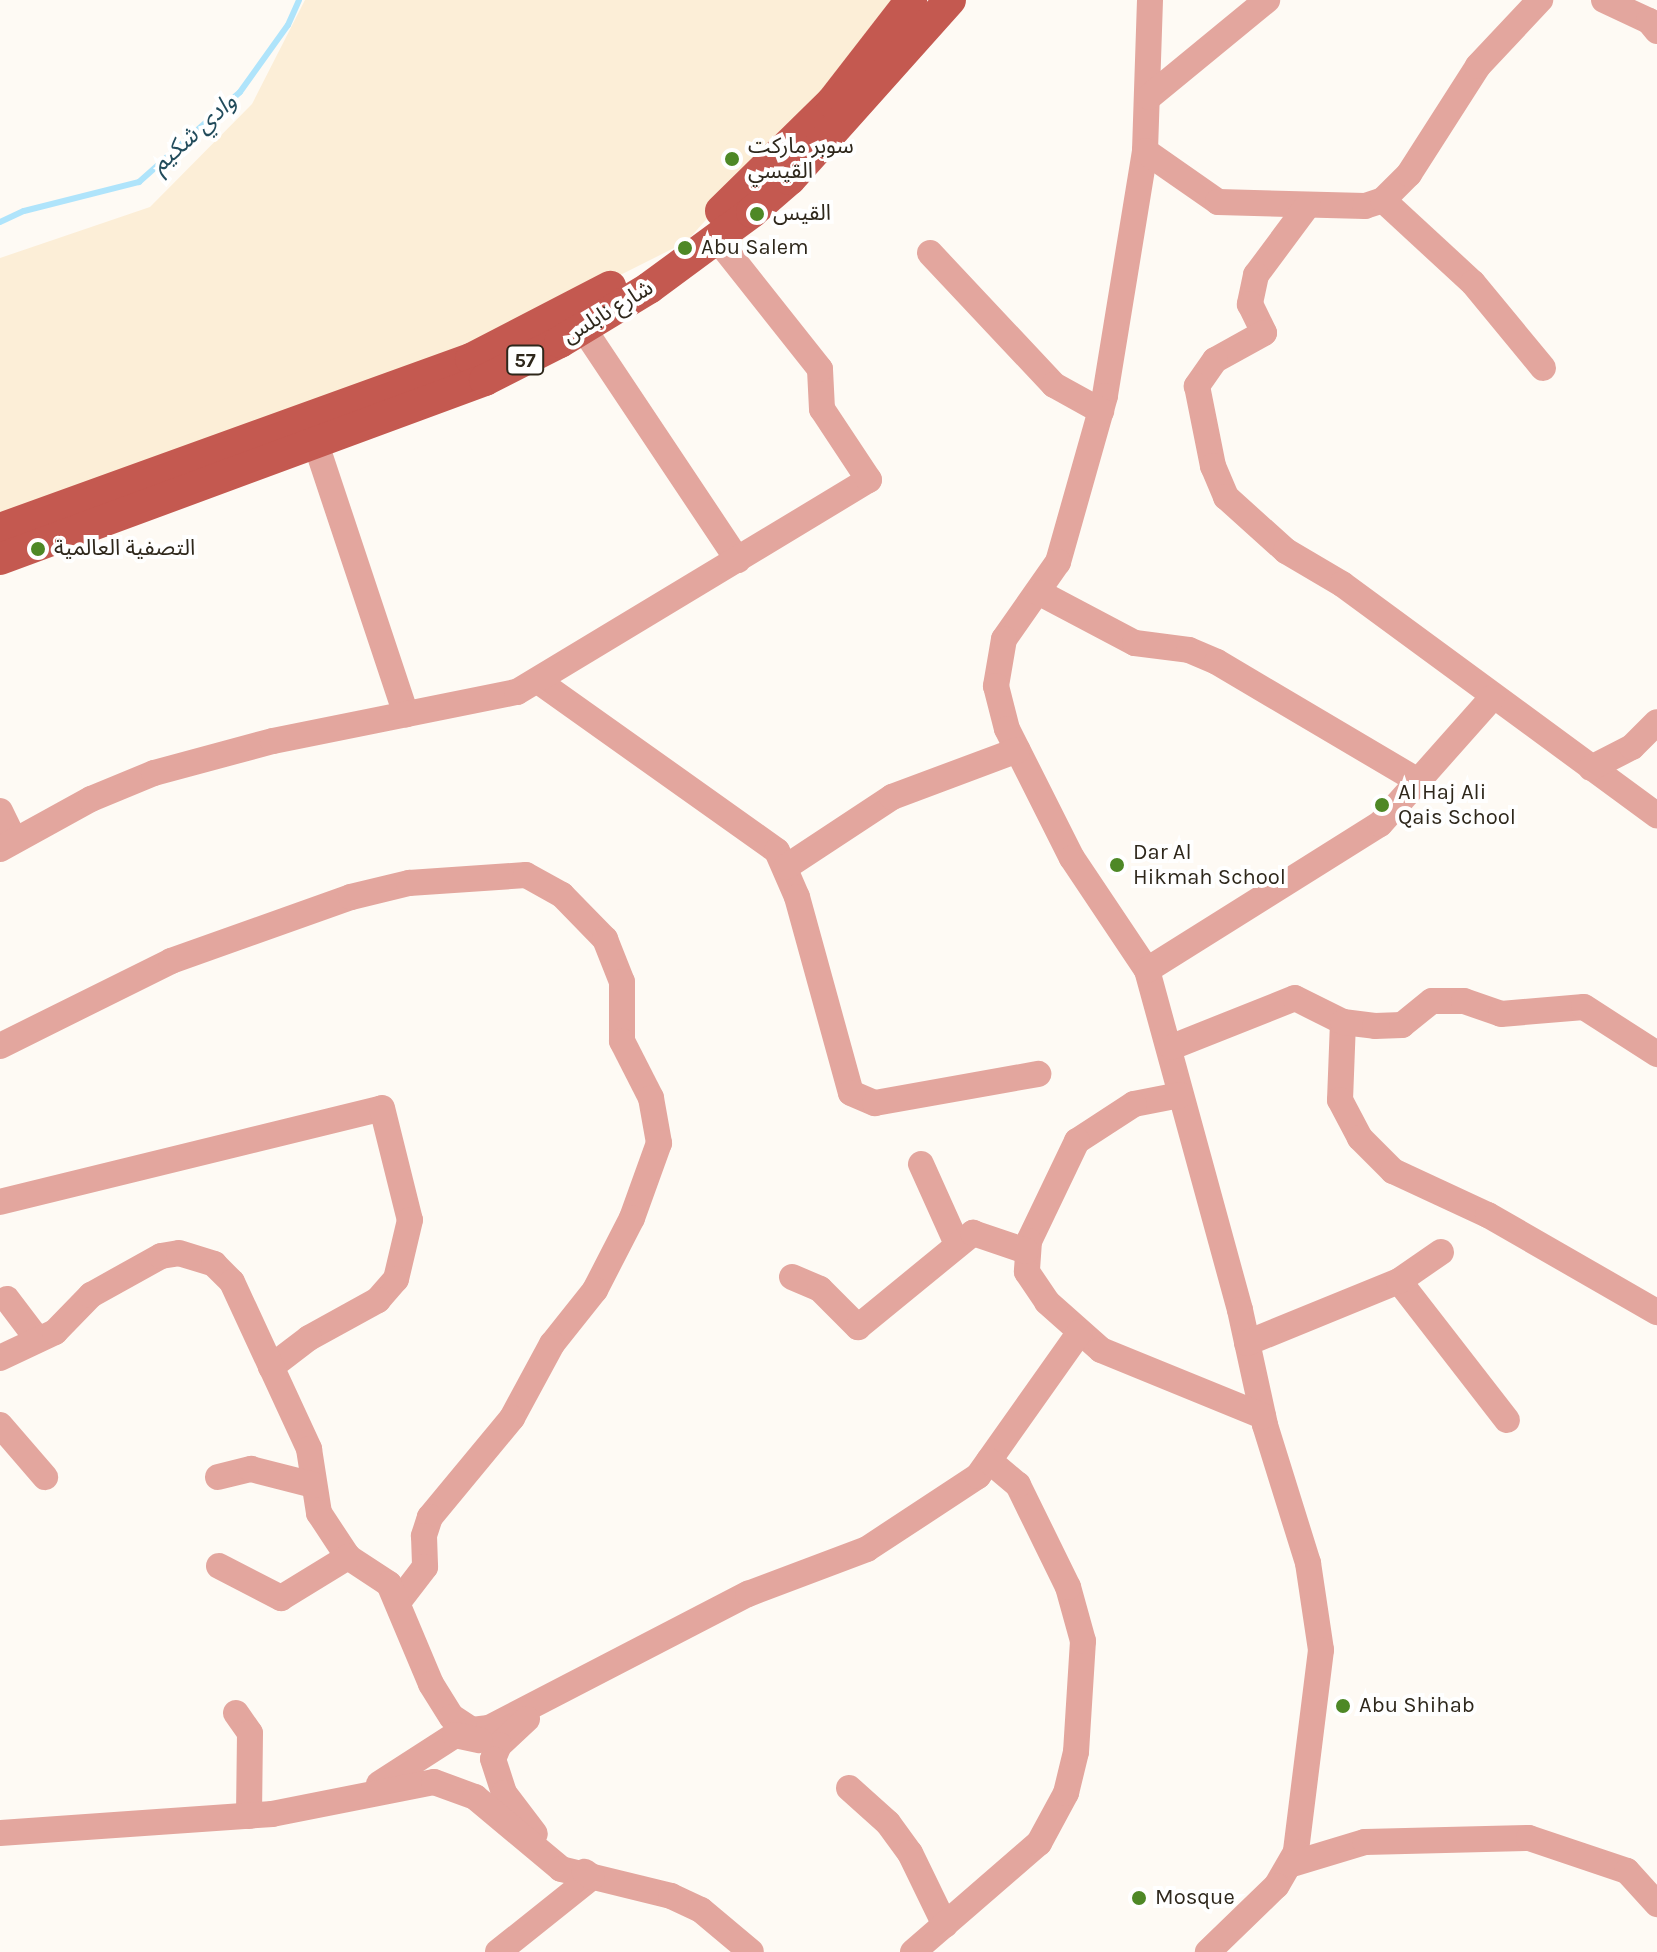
<!DOCTYPE html>
<html>
<head>
<meta charset="utf-8">
<style>
	body { margin:0 }
	#map { position:relative; width:1657px; height:1952px; overflow:hidden; background:#fefaf4; font-family:Karla,"Noto Sans Arabic",sans-serif }
	div>[style] { position:absolute }
	[style*='--x'] { left:calc(var(--x)*1px); top:calc(var(--y)*1px); width:calc(var(--w)*1px); rotate:calc(var(--a)*1deg) }
	.built>* { inset:0; background:#fceed7 }
	.stream>* { height:6px; margin:-3px; padding:0 3px; transform-origin:3px; border-radius:3px; background:#afe4fb }
	.minor>* { height:26px; margin:-13px; padding:0 13px; transform-origin:13px; border-radius:13px; background:#e3a69e }
	.major>* { height:32px; margin:-16px; padding:0 16px; transform-origin:16px; border-radius:16px; background:#c45950 }
	.dots>* { width:22px; height:22px; translate:-50% -50%; box-sizing:border-box; border:4px solid #fff; border-radius:50% }
	span { translate:-50% -50%; white-space:nowrap; text-align:center; line-height:1.15; -webkit-text-stroke:8px #fff; paint-order:stroke }
	.shield-label span { padding:2px 6px; background:#fff; border:2px solid; border-radius:6px; -webkit-text-stroke-width:0 }
	.shield-label { font-size:20px; color:#2e271b; font-weight:700 }
	.poi-label { font-size:22px; color:#2e271b }
	.left { translate:0 -50%; text-align:left }
	.street-label { font-size:22px; color:#2e271b }
	.water-label { font-size:24px; color:#224c5c; font-style:italic }
</style>
</head>
<body>
<div id="map">
	<div class="built">
		<div style="clip-path:polygon(305px 0,904px 0,686px 242px,359px 406px,0 548px,0 258px,150px 207px,252px 104px)"></div>
	</div>
	<div class="stream">
		<div style="--x:0;--y:222;--w:26;--a:-25"></div>
		<div style="--x:24;--y:211;--w:119;--a:-14.2"></div>
		<div style="--x:139;--y:182;--w:135;--a:-41.7"></div>
		<div style="--x:240;--y:92;--w:82;--a:-54.4"></div>
		<div style="--x:288;--y:25;--w:27;--a:-66"></div>
	</div>
	<div class="minor">
		<div style="--x:1150;--y:0;--w:151;--a:91.9"></div>
		<div style="--x:1145;--y:151;--w:248;--a:99.3"></div>
		<div style="--x:1105;--y:396;--w:173;--a:105.8"></div>
		<div style="--x:1058;--y:562;--w:94;--a:125"></div>
		<div style="--x:1004;--y:639;--w:48;--a:99.7"></div>
		<div style="--x:996;--y:686;--w:44;--a:75.7"></div>
		<div style="--x:1007;--y:729;--w:144;--a:63.3"></div>
		<div style="--x:1072;--y:858;--w:135;--a:56.2"></div>
		<div style="--x:1147;--y:970;--w:352;--a:74.7"></div>
		<div style="--x:1240;--y:1310;--w:118;--a:77.7"></div>
		<div style="--x:1265;--y:1425;--w:145;--a:72.7"></div>
		<div style="--x:1308;--y:1563;--w:88;--a:81.5"></div>
		<div style="--x:1321;--y:1650;--w:204;--a:97.1"></div>
		<div style="--x:1296;--y:1852;--w:39;--a:120"></div>
		<div style="--x:1276;--y:1886;--w:95;--a:135.9"></div>
		<div style="--x:1604;--y:0;--w:50;--a:25"></div>
		<div style="--x:1649;--y:21;--w:13;--a:51"></div>
		<div style="--x:1149;--y:97;--w:153;--a:-39.4"></div>
		<div style="--x:1145;--y:151;--w:89;--a:34.9"></div>
		<div style="--x:1218;--y:202;--w:147;--a:1.6"></div>
		<div style="--x:1365;--y:206;--w:19;--a:-18"></div>
		<div style="--x:1383;--y:200;--w:37;--a:-45"></div>
		<div style="--x:1409;--y:174;--w:128;--a:-57.4"></div>
		<div style="--x:1478;--y:66;--w:91;--a:-46.8"></div>
		<div style="--x:1383;--y:200;--w:122;--a:42.7"></div>
		<div style="--x:1473;--y:283;--w:110;--a:50.5"></div>
		<div style="--x:1308;--y:205;--w:87;--a:126.6"></div>
		<div style="--x:1256;--y:275;--w:30;--a:102"></div>
		<div style="--x:1250;--y:304;--w:32;--a:64"></div>
		<div style="--x:1264;--y:333;--w:56;--a:151.1"></div>
		<div style="--x:1215;--y:360;--w:32;--a:125"></div>
		<div style="--x:1197;--y:386;--w:82;--a:78.7"></div>
		<div style="--x:1213;--y:466;--w:34;--a:67"></div>
		<div style="--x:1226;--y:497;--w:81;--a:42"></div>
		<div style="--x:1286;--y:551;--w:65;--a:30.5"></div>
		<div style="--x:1342;--y:584;--w:391;--a:36.3"></div>
		<div style="--x:930;--y:253;--w:181;--a:46.8"></div>
		<div style="--x:1054;--y:385;--w:54;--a:29"></div>
		<div style="--x:583;--y:328;--w:279;--a:56.3"></div>
		<div style="--x:316;--y:444;--w:285;--a:71.6"></div>
		<div style="--x:1040;--y:593;--w:107;--a:27.8"></div>
		<div style="--x:1135;--y:643;--w:54;--a:7.4"></div>
		<div style="--x:1189;--y:650;--w:30;--a:23"></div>
		<div style="--x:1217;--y:662;--w:236;--a:30.6"></div>
		<div style="--x:538;--y:681;--w:293;--a:35.4"></div>
		<div style="--x:777;--y:851;--w:50;--a:66.5"></div>
		<div style="--x:797;--y:897;--w:203;--a:74.6"></div>
		<div style="--x:851;--y:1093;--w:26;--a:23"></div>
		<div style="--x:875;--y:1103;--w:166;--a:-10.1"></div>
		<div style="--x:1591;--y:768;--w:46;--a:-27.1"></div>
		<div style="--x:1632;--y:747;--w:35;--a:-45"></div>
		<div style="--x:0;--y:811;--w:32;--a:64"></div>
		<div style="--x:0;--y:849;--w:104;--a:-28.8"></div>
		<div style="--x:91;--y:799;--w:68;--a:-22.4"></div>
		<div style="--x:154;--y:773;--w:123;--a:-15.1"></div>
		<div style="--x:273;--y:741;--w:249;--a:-11.4"></div>
		<div style="--x:517;--y:692;--w:411;--a:-31.1"></div>
		<div style="--x:869;--y:480;--w:85;--a:-123.5"></div>
		<div style="--x:822;--y:409;--w:40;--a:-92.9"></div>
		<div style="--x:820;--y:369;--w:166;--a:-128.4"></div>
		<div style="--x:786;--y:867;--w:127;--a:-33.4"></div>
		<div style="--x:892;--y:797;--w:134;--a:-20.5"></div>
		<div style="--x:1147;--y:970;--w:275;--a:-32.1"></div>
		<div style="--x:1380;--y:824;--w:169;--a:-48.4"></div>
		<div style="--x:1343;--y:1022;--w:78;--a:92.2"></div>
		<div style="--x:1340;--y:1100;--w:43;--a:62.2"></div>
		<div style="--x:1360;--y:1138;--w:47;--a:45"></div>
		<div style="--x:1393;--y:1171;--w:105;--a:24.9"></div>
		<div style="--x:1488;--y:1215;--w:195;--a:29.9"></div>
		<div style="--x:0;--y:1046;--w:191;--a:-26.4"></div>
		<div style="--x:171;--y:961;--w:191;--a:-19.6"></div>
		<div style="--x:351;--y:897;--w:60;--a:-13.6"></div>
		<div style="--x:409;--y:883;--w:117;--a:-3.9"></div>
		<div style="--x:526;--y:875;--w:41;--a:29.1"></div>
		<div style="--x:562;--y:895;--w:62;--a:45.7"></div>
		<div style="--x:605;--y:939;--w:46;--a:68.4"></div>
		<div style="--x:622;--y:982;--w:59;--a:90"></div>
		<div style="--x:622;--y:1041;--w:64;--a:63"></div>
		<div style="--x:651;--y:1098;--w:46;--a:79.9"></div>
		<div style="--x:659;--y:1143;--w:80;--a:109.8"></div>
		<div style="--x:632;--y:1218;--w:81;--a:117.2"></div>
		<div style="--x:595;--y:1290;--w:69;--a:128.5"></div>
		<div style="--x:552;--y:1344;--w:84;--a:118.4"></div>
		<div style="--x:512;--y:1418;--w:129;--a:129.6"></div>
		<div style="--x:430;--y:1517;--w:20;--a:108"></div>
		<div style="--x:424;--y:1536;--w:31;--a:88"></div>
		<div style="--x:425;--y:1567;--w:43;--a:127.4"></div>
		<div style="--x:1172;--y:1047;--w:132;--a:-21.7"></div>
		<div style="--x:1295;--y:998;--w:54;--a:26.6"></div>
		<div style="--x:1343;--y:1022;--w:32;--a:7"></div>
		<div style="--x:1375;--y:1026;--w:27;--a:-2"></div>
		<div style="--x:1402;--y:1025;--w:38;--a:-39"></div>
		<div style="--x:1432;--y:1001;--w:32;--a:0"></div>
		<div style="--x:1464;--y:1001;--w:39;--a:19"></div>
		<div style="--x:1501;--y:1014;--w:83;--a:-4.8"></div>
		<div style="--x:1584;--y:1007;--w:87;--a:32.8"></div>
		<div style="--x:1180;--y:1095;--w:47;--a:168.9"></div>
		<div style="--x:1134;--y:1104;--w:68;--a:147"></div>
		<div style="--x:1077;--y:1141;--w:111;--a:115.6"></div>
		<div style="--x:1029;--y:1241;--w:31;--a:94"></div>
		<div style="--x:1027;--y:1272;--w:36;--a:56"></div>
		<div style="--x:1047;--y:1302;--w:72;--a:41.6"></div>
		<div style="--x:1101;--y:1350;--w:175;--a:22.2"></div>
		<div style="--x:921;--y:1164;--w:88;--a:65.8"></div>
		<div style="--x:0;--y:1202;--w:393;--a:-13.8"></div>
		<div style="--x:382;--y:1108;--w:115;--a:76"></div>
		<div style="--x:410;--y:1220;--w:61;--a:103.3"></div>
		<div style="--x:396;--y:1279;--w:28;--a:131"></div>
		<div style="--x:378;--y:1300;--w:79;--a:151.2"></div>
		<div style="--x:309;--y:1338;--w:48;--a:142.7"></div>
		<div style="--x:792;--y:1277;--w:30;--a:23"></div>
		<div style="--x:820;--y:1289;--w:54;--a:45"></div>
		<div style="--x:858;--y:1327;--w:149;--a:-39.3"></div>
		<div style="--x:973;--y:1233;--w:56;--a:18.8"></div>
		<div style="--x:1399;--y:1281;--w:176;--a:52.2"></div>
		<div style="--x:7;--y:1299;--w:51;--a:52.9"></div>
		<div style="--x:1247;--y:1343;--w:164;--a:-22.2"></div>
		<div style="--x:1399;--y:1281;--w:51;--a:-34.6"></div>
		<div style="--x:0;--y:1358;--w:61;--a:-25.3"></div>
		<div style="--x:55;--y:1332;--w:52;--a:-45.8"></div>
		<div style="--x:91;--y:1295;--w:80;--a:-29.1"></div>
		<div style="--x:161;--y:1256;--w:18;--a:-9"></div>
		<div style="--x:179;--y:1253;--w:37;--a:17"></div>
		<div style="--x:214;--y:1264;--w:25;--a:45"></div>
		<div style="--x:232;--y:1282;--w:184;--a:65.2"></div>
		<div style="--x:309;--y:1449;--w:65;--a:81.1"></div>
		<div style="--x:319;--y:1513;--w:53;--a:56.6"></div>
		<div style="--x:348;--y:1557;--w:49;--a:33.4"></div>
		<div style="--x:389;--y:1584;--w:108;--a:67.2"></div>
		<div style="--x:431;--y:1684;--w:39;--a:58"></div>
		<div style="--x:452;--y:1717;--w:24;--a:33"></div>
		<div style="--x:472;--y:1730;--w:17;--a:-7"></div>
		<div style="--x:489;--y:1728;--w:292;--a:-27.4"></div>
		<div style="--x:748;--y:1594;--w:127;--a:-20.7"></div>
		<div style="--x:867;--y:1549;--w:133;--a:-33.3"></div>
		<div style="--x:978;--y:1476;--w:176;--a:-54.7"></div>
		<div style="--x:0;--y:1425;--w:69;--a:49.1"></div>
		<div style="--x:218;--y:1477;--w:34;--a:-14"></div>
		<div style="--x:251;--y:1469;--w:65;--a:14.3"></div>
		<div style="--x:219;--y:1566;--w:70;--a:27.3"></div>
		<div style="--x:281;--y:1598;--w:79;--a:-31.5"></div>
		<div style="--x:236;--y:1713;--w:24;--a:55"></div>
		<div style="--x:250;--y:1733;--w:83;--a:90.7"></div>
		<div style="--x:527;--y:1719;--w:38;--a:137"></div>
		<div style="--x:499;--y:1745;--w:15;--a:113"></div>
		<div style="--x:493;--y:1759;--w:36;--a:72"></div>
		<div style="--x:504;--y:1793;--w:51;--a:52.9"></div>
		<div style="--x:379;--y:1784;--w:90;--a:-32.8"></div>
		<div style="--x:455;--y:1735;--w:25;--a:12"></div>
		<div style="--x:849;--y:1788;--w:52;--a:41.9"></div>
		<div style="--x:888;--y:1823;--w:37;--a:54"></div>
		<div style="--x:910;--y:1853;--w:80;--a:64.1"></div>
		<div style="--x:0;--y:1833;--w:273;--a:-4"></div>
		<div style="--x:272;--y:1814;--w:165;--a:-11.2"></div>
		<div style="--x:434;--y:1782;--w:44;--a:20.1"></div>
		<div style="--x:475;--y:1797;--w:112;--a:39.9"></div>
		<div style="--x:561;--y:1869;--w:113;--a:13.8"></div>
		<div style="--x:671;--y:1896;--w:33;--a:25"></div>
		<div style="--x:701;--y:1910;--w:65;--a:40"></div>
		<div style="--x:1292;--y:1864;--w:76;--a:-16.8"></div>
		<div style="--x:1365;--y:1842;--w:164;--a:-1.4"></div>
		<div style="--x:1529;--y:1838;--w:103;--a:18.6"></div>
		<div style="--x:1627;--y:1871;--w:45;--a:47.7"></div>
		<div style="--x:498;--y:1952;--w:120;--a:-38.6"></div>
		<div style="--x:592;--y:1877;--w:9;--a:-144"></div>
		<div style="--x:913;--y:1952;--w:167;--a:-40.9"></div>
		<div style="--x:1039;--y:1843;--w:57;--a:-61.6"></div>
		<div style="--x:1066;--y:1793;--w:42;--a:-76.3"></div>
		<div style="--x:1076;--y:1752;--w:111;--a:-86.4"></div>
		<div style="--x:1083;--y:1641;--w:56;--a:-105.5"></div>
		<div style="--x:1068;--y:1587;--w:114;--a:-116.1"></div>
		<div style="--x:1018;--y:1485;--w:38;--a:-140"></div>
	</div>
	<div class="major">
		<div style="--x:721;--y:211;--w:156;--a:-44.5"></div>
		<div style="--x:832;--y:102;--w:129;--a:-52.2"></div>
		<div style="--x:0;--y:529;--w:501;--a:-19.85"></div>
		<div style="--x:471;--y:359;--w:157;--a:-27.4"></div>
		<div style="--x:0;--y:559;--w:517;--a:-20.26"></div>
		<div style="--x:485;--y:380;--w:84;--a:-26.9"></div>
		<div style="--x:560;--y:342;--w:104;--a:-31.2"></div>
		<div style="--x:649;--y:288;--w:128;--a:-36.4"></div>
		<div style="--x:752;--y:212;--w:50;--a:-41"></div>
		<div style="--x:790;--y:179;--w:240;--a:-48.2"></div>
	</div>
	<div class="dots">
		<div style="left:732px;top:159px;background:#4e8826"></div>
		<div style="left:757px;top:214px;background:#4e8826"></div>
		<div style="left:685px;top:248px;background:#4e8826"></div>
		<div style="left:38px;top:549px;background:#4e8826"></div>
		<div style="left:1382px;top:805px;background:#4e8826"></div>
		<div style="left:1117px;top:865px;background:#4e8826"></div>
		<div style="left:1343px;top:1706px;background:#4e8826"></div>
		<div style="left:1139px;top:1898px;background:#4e8826"></div>
	</div>
	<div class="shield-label">
		<span style="left:525px;top:360px">57</span>
	</div>
	<div class="poi-label">
		<span class="left" style="left:748px;top:159px">سوبر ماركت<br>القيسي</span>
		<span class="left" style="left:773px;top:214px">القيس</span>
		<span class="left" style="left:701px;top:248px">Abu Salem</span>
		<span class="left" style="left:54px;top:549px">التصفية العالمية</span>
		<span class="left" style="left:1398px;top:805px">Al Haj Ali<br>Qais School</span>
		<span class="left" style="left:1133px;top:865px">Dar Al<br>Hikmah School</span>
		<span class="left" style="left:1359px;top:1706px">Abu Shihab</span>
		<span class="left" style="left:1155px;top:1898px">Mosque</span>
	</div>
	<div class="street-label">
		<span style="left:608px;top:312px;rotate:-31deg">شارع نابلس</span>
	</div>
	<div class="water-label">
		<span style="left:194px;top:133px;rotate:-42deg">وادي شكيم</span>
	</div>
</div>
</body>
</html>
